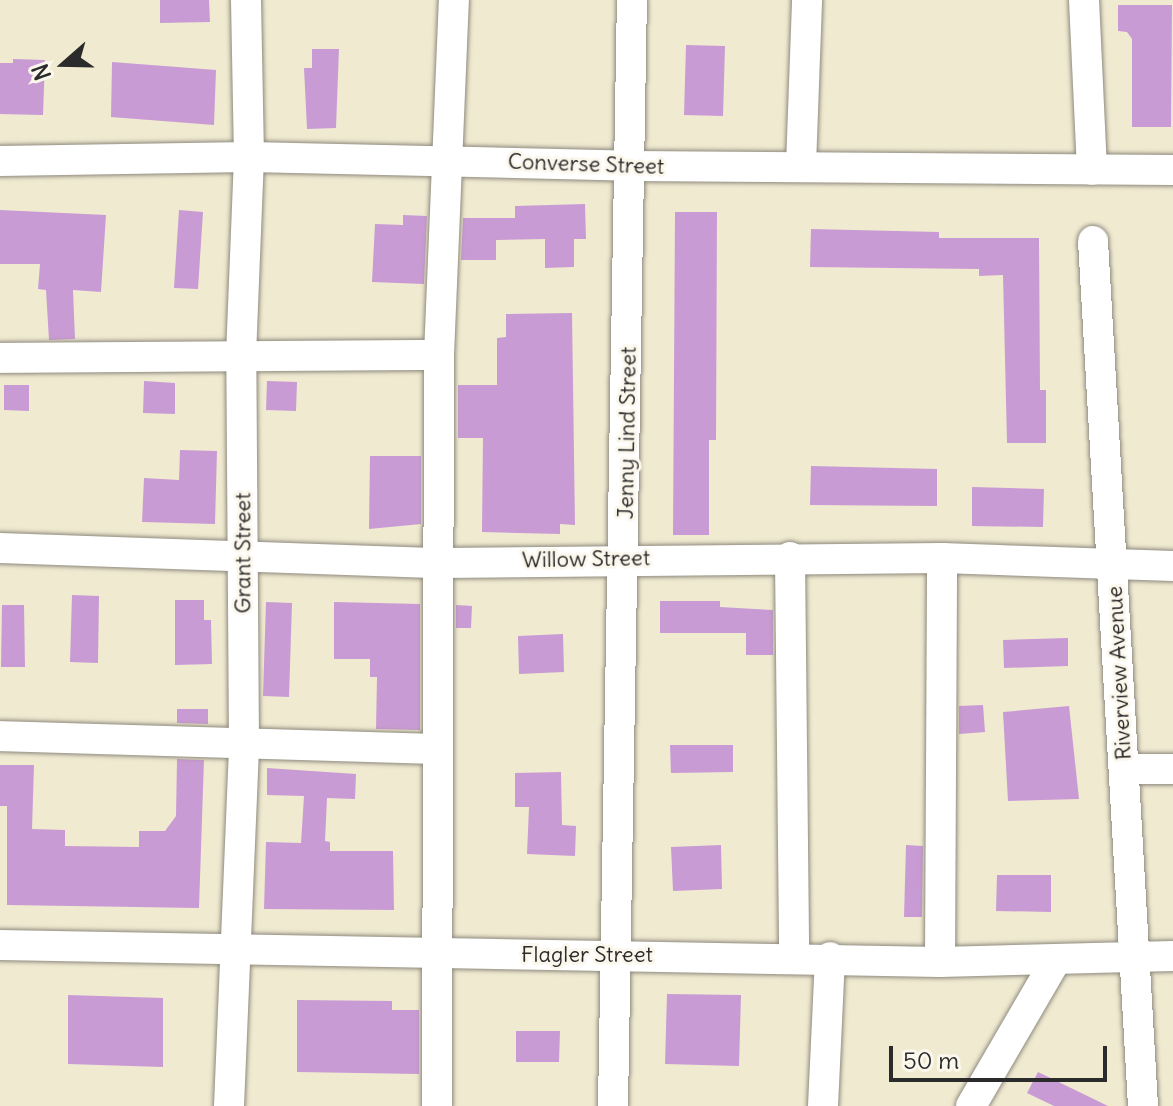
<!DOCTYPE html>
<html>
<head>
<meta charset="utf-8">
<style>
	body { margin:0 }
	#map { position:relative; width:1173px; height:1106px; overflow:hidden; background:#f0ead1; font-family:Delius,sans-serif }
	div>[style] { position:absolute }
	[style*='--x'] { left:calc(var(--x)*1px); top:calc(var(--y)*1px); width:calc(var(--w)*1px); rotate:calc(var(--a)*1deg) }
	.building>* { inset:0; background:#c99bd4 }
	.roads { filter:drop-shadow(0 0 2px #8e8a7e) drop-shadow(0 0 2px #8e8a7e) }
	.minor>* { height:30px; margin:-15px; padding:0 15px; transform-origin:15px; border-radius:15px; background:#fff }
	span { translate:-50% -50%; white-space:nowrap; text-align:center; line-height:1.15; -webkit-text-stroke:6px #fbf7ec; paint-order:stroke }
	.street-label { font-size:22px; color:#2b2b2b }
	.north { position:absolute; left:24px; top:24px; width:80px; height:80px; -webkit-text-stroke:6px #fbf7ec; paint-order:stroke; rotate:250deg; font-size:22px; font-weight:700; line-height:32px; text-align:center; color:#2b2b2b }
	.north::after { content:''; display:block; margin:auto; width:28px; height:36px; background:#2b2b2b; clip-path:polygon(50% 0,100% 100%,50% 72%,0 100%) }
	.scale { position:absolute; left:889px; top:1046px; width:218px; height:36px; box-sizing:border-box; border:4px solid #2b2b2b; border-top:0; padding-left:10px; font-size:24px; line-height:28px; white-space:nowrap; color:#2b2b2b; -webkit-text-stroke:6px #fbf7ec; paint-order:stroke }
</style>
</head>
<body>
<div id="map">
	<div class="building">
		<div style="clip-path:polygon(160px 0,209px 0,210px 22px,160px 23px)"></div>
		<div style="clip-path:polygon(1118px 5px,1172px 5px,1171px 127px,1132px 127px,1132px 39px,1127px 32px,1118px 31px)"></div>
		<div style="clip-path:polygon(686px 45px,725px 46px,723px 116px,684px 115px)"></div>
		<div style="clip-path:polygon(312px 49px,339px 49px,336px 128px,307px 129px,304px 68px,312px 68px)"></div>
		<div style="clip-path:polygon(13px 59px,45px 60px,43px 115px,0 114px,0 63px,13px 63px)"></div>
		<div style="clip-path:polygon(112px 62px,216px 70px,214px 125px,111px 117px)"></div>
		<div style="clip-path:polygon(585px 204px,586px 239px,574px 239px,574px 267px,545px 268px,545px 239px,496px 240px,496px 260px,461px 260px,463px 218px,515px 218px,515px 206px)"></div>
		<div style="clip-path:polygon(0 210px,106px 215px,101px 292px,73px 290px,75px 339px,49px 340px,46px 290px,38px 289px,40px 264px,0 264px)"></div>
		<div style="clip-path:polygon(179px 210px,203px 212px,198px 289px,174px 288px)"></div>
		<div style="clip-path:polygon(675px 212px,717px 212px,716px 440px,709px 440px,709px 535px,673px 535px)"></div>
		<div style="clip-path:polygon(403px 215px,427px 216px,424px 284px,372px 282px,375px 224px,403px 225px)"></div>
		<div style="clip-path:polygon(811px 229px,939px 232px,939px 238px,1039px 238px,1040px 390px,1046px 390px,1046px 443px,1007px 443px,1003px 275px,979px 276px,979px 269px,810px 267px)"></div>
		<div style="clip-path:polygon(572px 313px,575px 525px,560px 524px,560px 534px,482px 532px,483px 438px,458px 438px,458px 385px,497px 385px,497px 338px,506px 337px,506px 314px)"></div>
		<div style="clip-path:polygon(144px 381px,175px 383px,175px 414px,143px 413px)"></div>
		<div style="clip-path:polygon(267px 381px,297px 382px,296px 411px,266px 410px)"></div>
		<div style="clip-path:polygon(4px 385px,29px 385px,29px 411px,4px 410px)"></div>
		<div style="clip-path:polygon(180px 450px,217px 451px,215px 524px,142px 522px,144px 478px,179px 480px)"></div>
		<div style="clip-path:polygon(370px 456px,421px 456px,421px 524px,369px 529px)"></div>
		<div style="clip-path:polygon(811px 466px,937px 469px,937px 506px,810px 505px)"></div>
		<div style="clip-path:polygon(972px 487px,1044px 489px,1043px 527px,972px 526px)"></div>
		<div style="clip-path:polygon(72px 595px,99px 596px,98px 663px,70px 662px)"></div>
		<div style="clip-path:polygon(175px 600px,204px 600px,204px 620px,211px 620px,212px 664px,175px 665px)"></div>
		<div style="clip-path:polygon(660px 601px,720px 601px,720px 607px,773px 610px,773px 655px,746px 655px,746px 633px,660px 633px)"></div>
		<div style="clip-path:polygon(266px 602px,292px 603px,289px 697px,263px 696px)"></div>
		<div style="clip-path:polygon(334px 602px,420px 604px,420px 730px,376px 729px,377px 677px,370px 677px,370px 659px,334px 659px)"></div>
		<div style="clip-path:polygon(2px 605px,24px 605px,25px 667px,1px 667px)"></div>
		<div style="clip-path:polygon(456px 605px,472px 606px,471px 628px,456px 628px)"></div>
		<div style="clip-path:polygon(563px 634px,564px 672px,519px 674px,518px 636px)"></div>
		<div style="clip-path:polygon(1068px 638px,1068px 666px,1004px 668px,1003px 640px)"></div>
		<div style="clip-path:polygon(983px 705px,985px 732px,959px 734px,959px 706px)"></div>
		<div style="clip-path:polygon(1069px 706px,1079px 799px,1008px 801px,1003px 712px)"></div>
		<div style="clip-path:polygon(177px 709px,208px 709px,208px 724px,177px 723px)"></div>
		<div style="clip-path:polygon(670px 745px,733px 745px,733px 772px,671px 773px)"></div>
		<div style="clip-path:polygon(177px 759px,204px 760px,199px 908px,7px 905px,7px 806px,0 806px,0 765px,34px 765px,32px 829px,65px 830px,65px 846px,139px 847px,139px 831px,165px 831px,176px 816px)"></div>
		<div style="clip-path:polygon(267px 768px,356px 774px,355px 799px,327px 798px,325px 841px,330px 842px,330px 851px,393px 851px,394px 910px,264px 909px,266px 842px,301px 843px,304px 796px,267px 795px)"></div>
		<div style="clip-path:polygon(561px 772px,562px 825px,576px 826px,575px 856px,527px 854px,529px 807px,515px 807px,515px 773px)"></div>
		<div style="clip-path:polygon(721px 845px,722px 889px,673px 891px,671px 847px)"></div>
		<div style="clip-path:polygon(906px 845px,923px 846px,922px 917px,904px 917px)"></div>
		<div style="clip-path:polygon(997px 875px,1051px 875px,1051px 912px,996px 911px)"></div>
		<div style="clip-path:polygon(667px 994px,741px 995px,739px 1066px,665px 1064px)"></div>
		<div style="clip-path:polygon(68px 995px,163px 998px,163px 1067px,68px 1064px)"></div>
		<div style="clip-path:polygon(297px 1000px,392px 1001px,392px 1010px,419px 1010px,419px 1074px,297px 1072px)"></div>
		<div style="clip-path:polygon(516px 1031px,560px 1031px,559px 1062px,516px 1062px)"></div>
		<div style="clip-path:polygon(1038px 1072px,1108px 1106px,1054px 1106px,1027px 1093px)"></div>
	</div>
	<div class="roads">
		<div class="minor">
			<div style="--x:1084;--y:0;--w:170;--a:87.3"></div>
			<div style="--x:0;--y:161;--w:249;--a:-0.9"></div>
			<div style="--x:249;--y:157;--w:382;--a:1.3"></div>
			<div style="--x:631;--y:166;--w:542;--a:0.42"></div>
			<div style="--x:801;--y:166;--w:166;--a:-87.9"></div>
			<div style="--x:1093;--y:241;--w:866;--a:86.69"></div>
			<div style="--x:0;--y:358;--w:439;--a:-0.4"></div>
			<div style="--x:0;--y:548;--w:440;--a:2"></div>
			<div style="--x:440;--y:563;--w:502;--a:-0.57"></div>
			<div style="--x:942;--y:558;--w:231;--a:2"></div>
			<div style="--x:790;--y:557;--w:399;--a:89.4"></div>
			<div style="--x:0;--y:736;--w:438;--a:1.7"></div>
			<div style="--x:1124;--y:769;--w:49;--a:0"></div>
			<div style="--x:0;--y:945;--w:940;--a:1.04"></div>
			<div style="--x:940;--y:962;--w:233;--a:-1.5"></div>
			<div style="--x:940;--y:962;--w:404;--a:-89.7"></div>
			<div style="--x:229;--y:1106;--w:361;--a:-87.6"></div>
			<div style="--x:244;--y:745;--w:389;--a:-90.4"></div>
			<div style="--x:241;--y:356;--w:199;--a:-87.7"></div>
			<div style="--x:249;--y:157;--w:157;--a:-91.1"></div>
			<div style="--x:437;--y:1106;--w:751;--a:-89.85"></div>
			<div style="--x:439;--y:355;--w:355;--a:-87.6"></div>
			<div style="--x:613;--y:1106;--w:1106;--a:-89.02"></div>
			<div style="--x:823;--y:1106;--w:149;--a:-87.3"></div>
			<div style="--x:971;--y:1106;--w:169;--a:-59.8"></div>
		</div>
	</div>
	<div class="street-label">
		<span style="left:586px;top:164px;rotate:2deg">Converse Street</span>
		<span style="left:627px;top:433px;rotate:-89deg">Jenny Lind Street</span>
		<span style="left:243px;top:553px;rotate:-90deg">Grant Street</span>
		<span style="left:586px;top:559px;rotate:-1deg">Willow Street</span>
		<span style="left:1119px;top:673px;rotate:-93deg">Riverview Avenue</span>
		<span style="left:587px;top:955px">Flagler Street</span>
	</div>
	<div class="north">N</div>
	<div class="scale">50 m</div>
</div>
</body>
</html>
